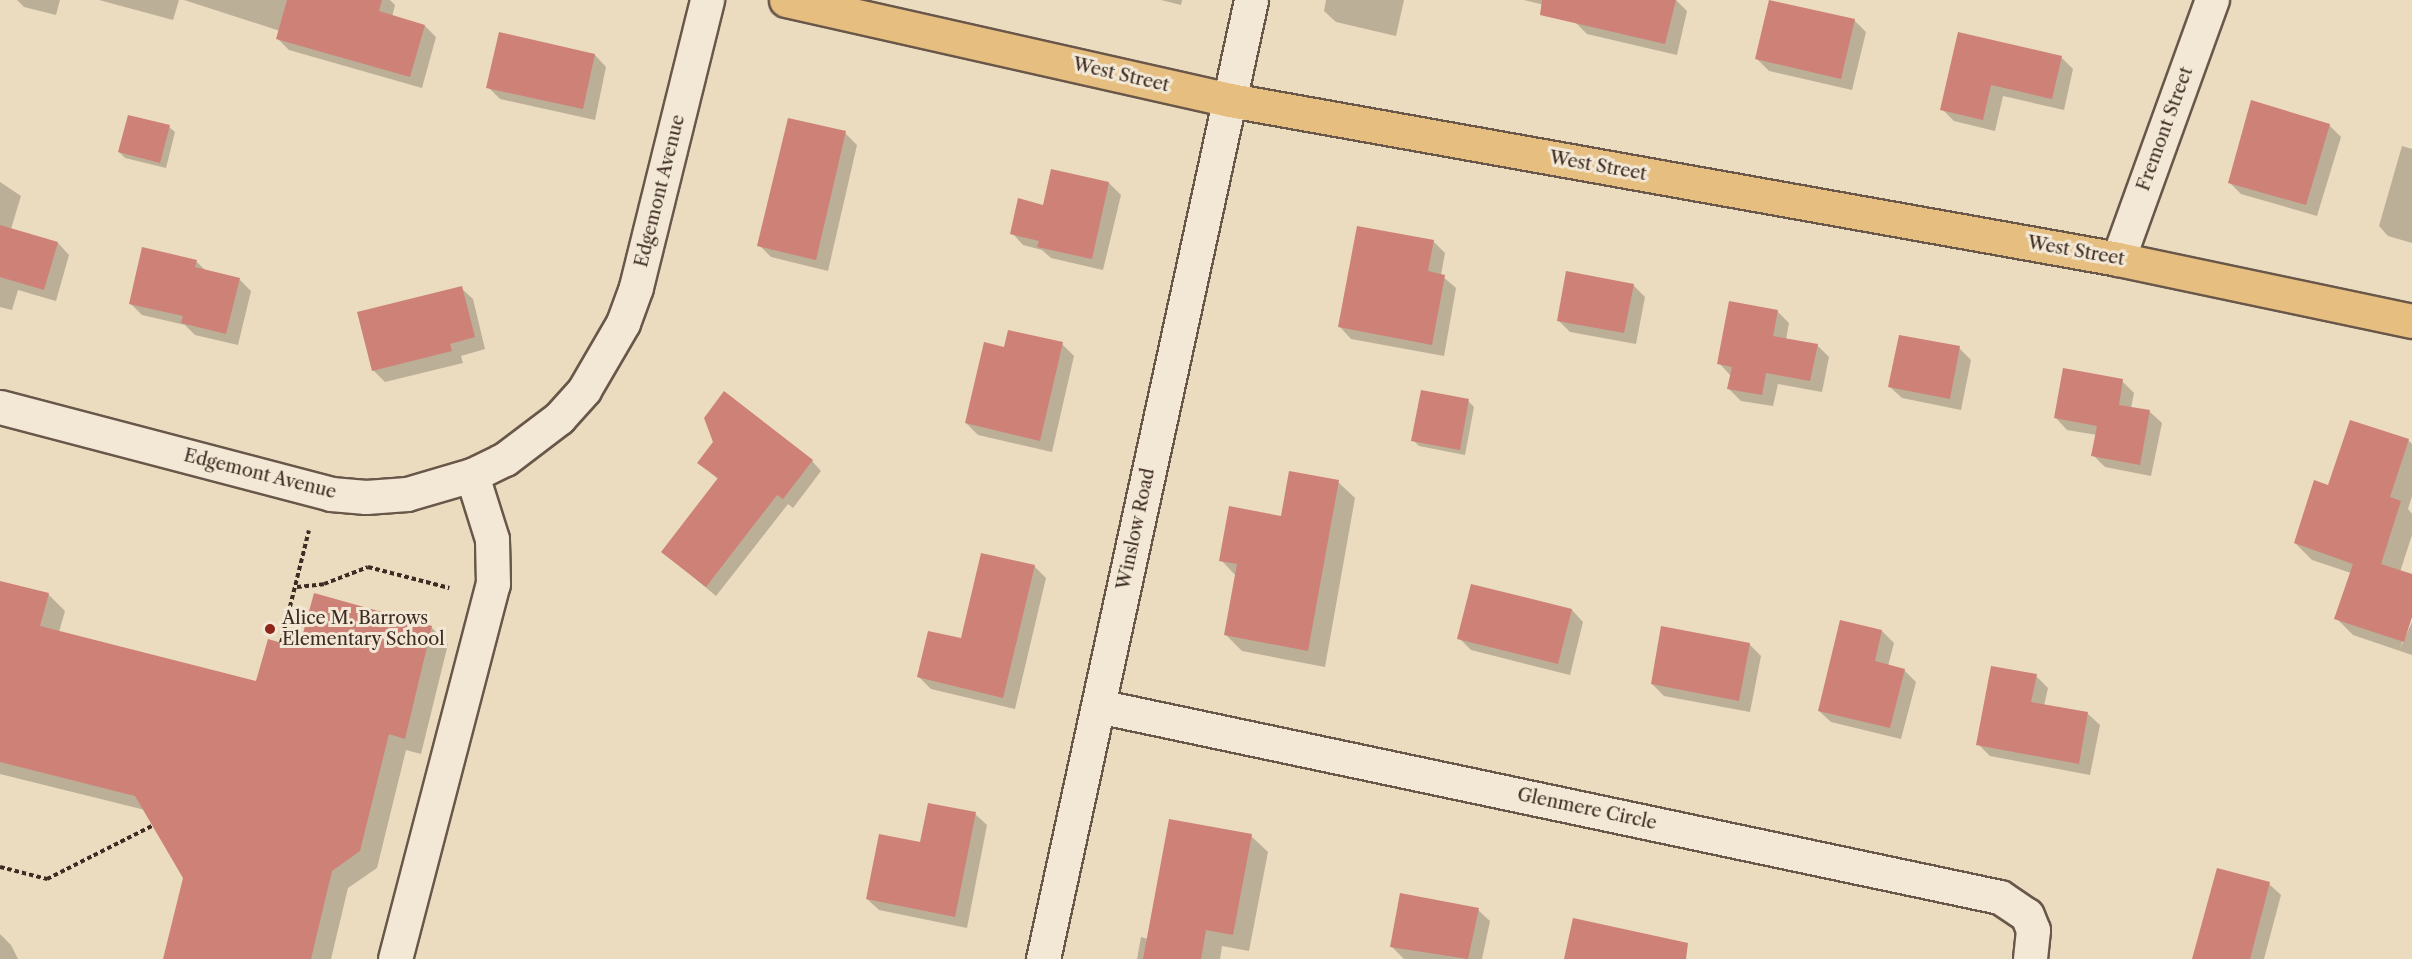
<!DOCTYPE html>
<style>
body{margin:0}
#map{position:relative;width:2412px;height:959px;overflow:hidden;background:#ebdbbf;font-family:"Libre Caslon Text",serif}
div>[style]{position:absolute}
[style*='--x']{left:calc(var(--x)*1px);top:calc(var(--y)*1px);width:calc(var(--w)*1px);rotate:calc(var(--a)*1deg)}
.shadow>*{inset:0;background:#0003}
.building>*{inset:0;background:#cd8177}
.path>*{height:4px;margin-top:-2px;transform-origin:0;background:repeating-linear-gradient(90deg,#3e2b23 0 4.5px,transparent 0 7.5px)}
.roads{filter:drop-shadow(2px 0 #69574a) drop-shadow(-2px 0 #69574a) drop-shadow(0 2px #69574a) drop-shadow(0 -2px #69574a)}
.minor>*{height:33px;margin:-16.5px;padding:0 16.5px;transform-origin:16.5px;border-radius:16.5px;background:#f2e8d5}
.major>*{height:33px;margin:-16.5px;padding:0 16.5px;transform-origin:16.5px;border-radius:16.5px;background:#e6be80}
.dots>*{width:16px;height:16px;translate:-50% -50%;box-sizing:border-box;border:3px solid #f2e8d5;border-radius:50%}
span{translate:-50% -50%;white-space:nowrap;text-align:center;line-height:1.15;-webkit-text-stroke:6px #f2e8d5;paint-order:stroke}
.street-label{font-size:18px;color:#3e2b23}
.poi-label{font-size:18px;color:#3e2b23}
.left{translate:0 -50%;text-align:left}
</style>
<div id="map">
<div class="shadow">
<i style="clip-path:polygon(17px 0,60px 0,56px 15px,24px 7px)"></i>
<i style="clip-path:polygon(99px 0,179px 0,173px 20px)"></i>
<i style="clip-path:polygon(184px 0,390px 0,395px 5px,392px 17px,425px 26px,436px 37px,422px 88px,289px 50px,278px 39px,280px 31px)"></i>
<i style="clip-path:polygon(1161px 0,1182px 0,1181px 5px)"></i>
<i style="clip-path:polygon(1326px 0,1404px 0,1396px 36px,1336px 22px,1324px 11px)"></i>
<i style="clip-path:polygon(1524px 0,1676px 0,1687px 11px,1677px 55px,1587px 34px,1575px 22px,1577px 13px)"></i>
<i style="clip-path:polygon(1854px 20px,1866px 32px,1852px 90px,1769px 71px,1757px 59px)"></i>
<i style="clip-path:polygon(1959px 34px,2061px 57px,2073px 69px,2064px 110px,2003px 96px,1995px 131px,1954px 121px,1942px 109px)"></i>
<i style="clip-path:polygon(595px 55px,606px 67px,595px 120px,500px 99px,488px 87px)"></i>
<i style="clip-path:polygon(2329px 125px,2341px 137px,2317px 216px,2241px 194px,2229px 182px)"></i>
<i style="clip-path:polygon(169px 127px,175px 132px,166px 168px,125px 158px,119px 152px)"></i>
<i style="clip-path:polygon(845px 133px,857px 145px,828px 271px,771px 257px,759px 245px)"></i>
<i style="clip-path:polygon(2402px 146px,2412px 149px,2412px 243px,2388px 236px,2379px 226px)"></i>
<i style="clip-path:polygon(1052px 171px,1109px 183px,1121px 195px,1103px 270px,1051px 258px,1042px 250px,1023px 245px,1012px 233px,1044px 206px)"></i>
<i style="clip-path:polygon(0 182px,21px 196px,11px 229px,58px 243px,69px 255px,56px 301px,18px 290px,12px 310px,0 307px)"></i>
<i style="clip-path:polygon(1433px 241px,1445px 253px,1441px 275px,1456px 288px,1444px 356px,1351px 339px,1340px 327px)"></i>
<i style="clip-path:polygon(143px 249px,197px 262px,206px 271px,239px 279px,251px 291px,238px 345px,195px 335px,185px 325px,142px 315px,130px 303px)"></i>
<i style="clip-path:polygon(1633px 285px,1645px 297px,1636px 344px,1570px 332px,1558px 320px)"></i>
<i style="clip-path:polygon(461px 288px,473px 299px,485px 349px,461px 356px,463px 363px,385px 382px,373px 370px)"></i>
<i style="clip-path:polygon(1777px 311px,1789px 323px,1786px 340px,1817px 345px,1829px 357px,1822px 392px,1778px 384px,1773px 406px,1741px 401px,1729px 389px,1731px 376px,1719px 363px)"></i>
<i style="clip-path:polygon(1062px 344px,1074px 356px,1052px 452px,978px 435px,966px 423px)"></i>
<i style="clip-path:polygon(1959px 348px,1971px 360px,1961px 410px,1902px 398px,1890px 387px)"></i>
<i style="clip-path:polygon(2122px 381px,2134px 393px,2131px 408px,2150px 412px,2162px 423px,2151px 476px,2105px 467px,2093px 455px,2097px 435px,2067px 430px,2056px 418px)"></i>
<i style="clip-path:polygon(1468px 401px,1474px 407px,1465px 455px,1419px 446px,1413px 440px)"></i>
<i style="clip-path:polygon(2408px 440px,2412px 444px,2412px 496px,2408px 509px,2412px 514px,2412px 535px,2400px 572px,2412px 576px,2412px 612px,2400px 649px,2412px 622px,2412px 655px,2353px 635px,2336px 618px,2351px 573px,2312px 560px,2295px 543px,2329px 487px)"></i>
<i style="clip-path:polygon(812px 461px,821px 471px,793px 508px,788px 504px,716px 596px,663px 552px,719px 480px,699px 463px)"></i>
<i style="clip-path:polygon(1338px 482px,1355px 498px,1325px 667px,1242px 651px,1225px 634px,1236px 576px,1221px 560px)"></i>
<i style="clip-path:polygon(1034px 566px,1046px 578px,1015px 709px,931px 689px,919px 677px,962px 640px)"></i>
<i style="clip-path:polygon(0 582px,48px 594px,65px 611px,59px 632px,257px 683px,300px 650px,431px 627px,448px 644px,421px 754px,406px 750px,377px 868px,348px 888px,331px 959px,164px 959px,185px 878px,145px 810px,0 774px)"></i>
<i style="clip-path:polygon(1472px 586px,1572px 610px,1583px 622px,1570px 675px,1471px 650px,1459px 638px)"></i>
<i style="clip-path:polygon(1882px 631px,1894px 643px,1888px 666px,1904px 670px,1916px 682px,1901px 739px,1831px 722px,1819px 711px)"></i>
<i style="clip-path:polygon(1749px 644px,1761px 656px,1750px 712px,1664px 696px,1652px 684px)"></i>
<i style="clip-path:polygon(2036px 676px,2048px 688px,2044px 706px,2088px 714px,2100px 725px,2090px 775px,1990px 756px,1978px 744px)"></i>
<i style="clip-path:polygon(975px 814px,987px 825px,967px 928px,879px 910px,867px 899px,922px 844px)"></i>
<i style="clip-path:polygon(1251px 836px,1268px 852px,1249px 951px,1222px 946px,1220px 959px,1137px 959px,1141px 937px,1148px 939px)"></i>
<i style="clip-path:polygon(2269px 884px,2281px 895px,2264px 959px,2198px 959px)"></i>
<i style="clip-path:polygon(1478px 910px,1490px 921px,1482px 959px,1404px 959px,1392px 947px)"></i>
<i style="clip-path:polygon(0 934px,11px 945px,18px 959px,0 959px)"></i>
</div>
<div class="building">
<i style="clip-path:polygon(287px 0,382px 0,379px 11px,425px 25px,410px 77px,276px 39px)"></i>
<i style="clip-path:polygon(1542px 0,1676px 0,1665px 44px,1540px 15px)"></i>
<i style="clip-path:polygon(1769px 0,1855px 19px,1841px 79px,1755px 59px)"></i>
<i style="clip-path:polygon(499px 32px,595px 54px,583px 109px,486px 88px)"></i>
<i style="clip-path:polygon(1958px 32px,2062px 56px,2052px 99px,1991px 85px,1983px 120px,1940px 110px)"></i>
<i style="clip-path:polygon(2251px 100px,2330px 124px,2306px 205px,2228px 183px)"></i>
<i style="clip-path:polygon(128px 115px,170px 125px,160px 163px,118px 152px)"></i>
<i style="clip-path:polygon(788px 118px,846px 131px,816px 260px,757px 246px)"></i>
<i style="clip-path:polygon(1051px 169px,1109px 182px,1092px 259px,1037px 247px,1039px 241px,1010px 234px,1018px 198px,1043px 205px)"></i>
<i style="clip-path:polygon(0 225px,58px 242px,44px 290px,0 277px)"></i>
<i style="clip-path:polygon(1357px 226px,1434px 240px,1428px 271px,1445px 275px,1432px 345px,1338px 327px)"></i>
<i style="clip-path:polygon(142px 247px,197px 260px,195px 267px,240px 278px,226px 334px,181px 323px,183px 316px,129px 304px)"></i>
<i style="clip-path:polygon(1566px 271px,1634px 284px,1624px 333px,1557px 321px)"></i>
<i style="clip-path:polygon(462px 286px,475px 337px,450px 344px,452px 351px,372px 371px,357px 312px)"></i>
<i style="clip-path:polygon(1729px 301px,1778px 310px,1773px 336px,1818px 344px,1810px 381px,1766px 373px,1762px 395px,1727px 389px,1732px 367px,1717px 364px)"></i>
<i style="clip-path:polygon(1008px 330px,1063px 342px,1040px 441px,965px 423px,984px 342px,1004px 347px)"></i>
<i style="clip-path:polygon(1899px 335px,1960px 346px,1950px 399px,1888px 387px)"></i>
<i style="clip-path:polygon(2063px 368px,2123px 379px,2119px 405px,2150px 410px,2140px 465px,2091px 456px,2097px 426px,2054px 418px)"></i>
<i style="clip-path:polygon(1421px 390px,1469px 399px,1460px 450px,1411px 441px)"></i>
<i style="clip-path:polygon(724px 391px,813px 460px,783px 499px,777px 495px,706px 587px,661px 552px,718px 478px,697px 463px,713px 442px,704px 418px)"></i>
<i style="clip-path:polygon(2350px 420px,2409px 439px,2390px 497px,2401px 501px,2381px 564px,2412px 574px,2412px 617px,2404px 642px,2334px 619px,2353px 564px,2294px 543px,2314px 480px,2328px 485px)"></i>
<i style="clip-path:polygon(1289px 471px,1339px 480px,1308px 651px,1224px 635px,1237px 564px,1219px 561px,1229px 506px,1281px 516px)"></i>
<i style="clip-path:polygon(981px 553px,1035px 565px,1003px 698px,917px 677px,928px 631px,961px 638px)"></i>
<i style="clip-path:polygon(0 581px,49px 593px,40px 626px,256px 681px,268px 639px,299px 648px,314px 593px,432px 626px,405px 739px,389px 734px,360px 851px,332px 871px,311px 959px,163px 959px,183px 878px,135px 796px,0 762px)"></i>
<i style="clip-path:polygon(1471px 584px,1572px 609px,1558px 664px,1457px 639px)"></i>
<i style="clip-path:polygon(1840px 620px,1882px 630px,1875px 661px,1905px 669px,1890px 728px,1818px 711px)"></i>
<i style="clip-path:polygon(1661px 626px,1750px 643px,1739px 701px,1651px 684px)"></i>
<i style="clip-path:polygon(1991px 666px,2037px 674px,2031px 702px,2088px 712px,2079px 764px,1976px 745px)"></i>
<i style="clip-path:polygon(928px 803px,976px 812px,955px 917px,866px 899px,879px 834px,920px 842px)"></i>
<i style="clip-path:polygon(1169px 819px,1252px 834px,1233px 935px,1206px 930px,1201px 959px,1143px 959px)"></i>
<i style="clip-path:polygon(2217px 868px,2270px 882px,2250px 959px,2192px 959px)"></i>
<i style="clip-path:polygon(1400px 893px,1479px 908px,1468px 959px,1390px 947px)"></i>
<i style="clip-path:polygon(1573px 918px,1688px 943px,1686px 959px,1564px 959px)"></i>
</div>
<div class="path">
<i style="--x:297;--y:587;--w:27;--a:-6"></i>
<i style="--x:324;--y:584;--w:47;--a:-21.1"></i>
<i style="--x:368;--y:567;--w:84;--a:14.5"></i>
<i style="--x:281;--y:643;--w:116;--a:-76.1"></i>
<i style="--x:0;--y:867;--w:49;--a:14.3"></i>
<i style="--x:47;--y:879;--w:118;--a:-26.8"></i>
</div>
<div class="roads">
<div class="minor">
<i style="--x:2118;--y:259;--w:276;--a:-70.1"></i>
<i style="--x:0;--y:407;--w:342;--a:14.7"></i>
<i style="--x:331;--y:494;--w:35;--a:5"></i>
<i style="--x:366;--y:497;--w:41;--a:-4.2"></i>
<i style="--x:407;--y:494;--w:68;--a:-16.3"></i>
<i style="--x:472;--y:475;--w:37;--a:-26"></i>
<i style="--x:505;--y:459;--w:68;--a:-37.2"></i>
<i style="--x:559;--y:418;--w:38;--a:-48"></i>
<i style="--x:584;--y:390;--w:78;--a:-59.8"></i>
<i style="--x:623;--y:323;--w:38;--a:-70"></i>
<i style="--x:636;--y:287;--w:296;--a:-76.1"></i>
<i style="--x:1098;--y:706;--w:922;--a:11.96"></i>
<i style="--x:2000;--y:897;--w:32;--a:34"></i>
<i style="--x:2027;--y:915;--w:16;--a:68"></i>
<i style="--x:2033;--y:930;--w:29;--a:96"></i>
<i style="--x:395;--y:959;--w:388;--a:-75.4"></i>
<i style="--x:493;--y:584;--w:45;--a:-91.3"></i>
<i style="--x:492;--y:539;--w:67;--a:-107.4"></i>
<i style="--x:1043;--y:959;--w:981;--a:-77.76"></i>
</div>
<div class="major">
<i style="--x:786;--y:0;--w:455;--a:12.7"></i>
<i style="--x:1230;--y:100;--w:902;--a:10.15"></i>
<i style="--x:2118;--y:259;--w:300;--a:11.9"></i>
</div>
</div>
<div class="dots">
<i style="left:270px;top:629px;background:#8f2418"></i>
</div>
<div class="street-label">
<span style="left:1121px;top:75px;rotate:13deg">West Street</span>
<span style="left:2165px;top:129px;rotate:-70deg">Fremont Street</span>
<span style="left:1598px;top:166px;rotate:10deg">West Street</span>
<span style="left:660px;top:191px;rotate:-76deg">Edgemont Avenue</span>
<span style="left:2076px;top:251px;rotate:10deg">West Street</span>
<span style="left:260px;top:474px;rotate:14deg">Edgemont Avenue</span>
<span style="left:1136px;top:529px;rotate:-78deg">Winslow Road</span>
<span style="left:1587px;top:809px;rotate:12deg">Glenmere Circle</span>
</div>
<div class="poi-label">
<span class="left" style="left:282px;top:629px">Alice M. Barrows<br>Elementary School</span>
</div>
</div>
